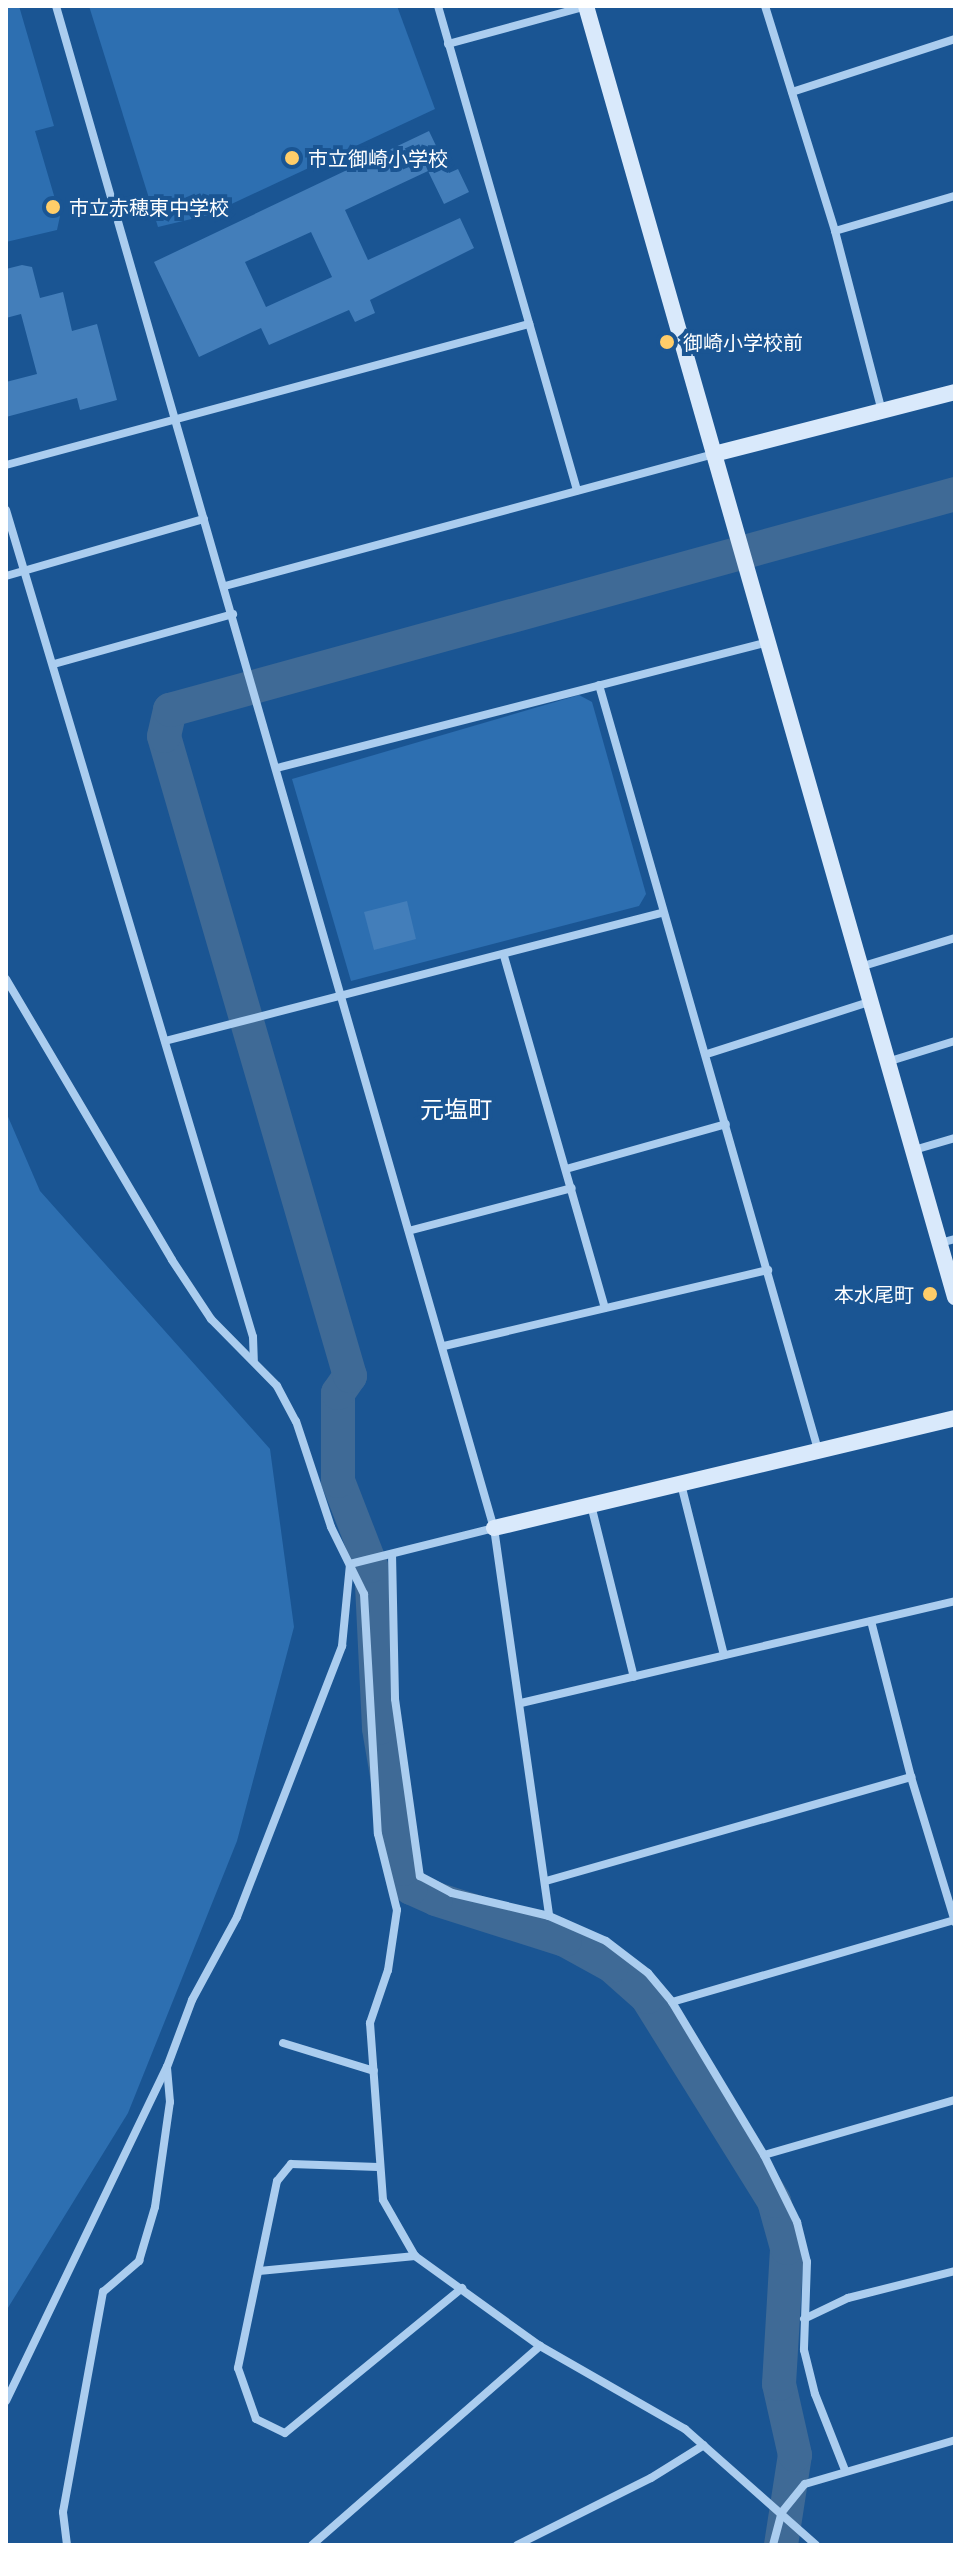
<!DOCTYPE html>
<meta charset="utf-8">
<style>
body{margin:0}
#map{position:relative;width:961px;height:2551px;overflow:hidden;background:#1a5593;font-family:"Open Sans","Noto Sans JP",sans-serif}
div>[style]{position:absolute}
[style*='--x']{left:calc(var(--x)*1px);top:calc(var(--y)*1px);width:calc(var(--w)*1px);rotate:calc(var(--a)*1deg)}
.green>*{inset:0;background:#2d6fb1}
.river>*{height:34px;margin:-17px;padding:0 17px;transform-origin:17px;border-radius:17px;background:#3f6a96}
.building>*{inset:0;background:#437eba}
.street>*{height:8px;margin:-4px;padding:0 4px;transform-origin:4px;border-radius:4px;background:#abcdef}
.secondary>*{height:16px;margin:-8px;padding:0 8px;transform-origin:8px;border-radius:8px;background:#d9e9fb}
.dots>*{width:22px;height:22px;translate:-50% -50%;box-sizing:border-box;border:4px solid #1a5593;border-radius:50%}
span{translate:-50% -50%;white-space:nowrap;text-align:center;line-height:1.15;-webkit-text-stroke:8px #1a5593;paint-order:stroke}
.poi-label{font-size:20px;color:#fff}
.left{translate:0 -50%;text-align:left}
.right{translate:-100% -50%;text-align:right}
.quarter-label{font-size:24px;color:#fff}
.frame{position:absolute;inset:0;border:8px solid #fff;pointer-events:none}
</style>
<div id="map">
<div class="green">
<i style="clip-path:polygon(6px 6px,19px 6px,54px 126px,35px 131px,60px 216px,57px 230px,6px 242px)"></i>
<i style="clip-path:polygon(89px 6px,397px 6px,435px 109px,208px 215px,158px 227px)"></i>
<i style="clip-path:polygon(579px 695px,592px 702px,646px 894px,639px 906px,351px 981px,292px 779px)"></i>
<i style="clip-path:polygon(6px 1112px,40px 1191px,270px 1449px,294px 1627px,237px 1841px,128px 2113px,6px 2311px)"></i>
</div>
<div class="river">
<i style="--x:781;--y:2545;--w:91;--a:-81.2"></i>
<i style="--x:795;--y:2455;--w:73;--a:-102.7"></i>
<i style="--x:779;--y:2384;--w:136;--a:-86.6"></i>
<i style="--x:787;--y:2248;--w:49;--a:-105.5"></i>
<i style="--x:774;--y:2201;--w:240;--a:-121.9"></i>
<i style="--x:647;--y:1997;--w:47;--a:-138.5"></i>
<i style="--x:612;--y:1966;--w:54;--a:-151"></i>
<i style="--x:565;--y:1940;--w:135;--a:-162.4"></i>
<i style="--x:436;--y:1899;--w:27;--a:-156"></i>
<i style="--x:411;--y:1888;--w:21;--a:-113"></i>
<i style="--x:403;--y:1869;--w:143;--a:-99.7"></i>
<i style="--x:379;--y:1728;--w:162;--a:-92.8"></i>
<i style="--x:371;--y:1566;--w:91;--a:-111.2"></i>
<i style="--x:338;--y:1481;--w:88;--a:-90"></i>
<i style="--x:338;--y:1393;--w:21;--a:-55"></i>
<i style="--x:350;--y:1376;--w:666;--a:-106.21"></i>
<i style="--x:164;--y:736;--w:27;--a:-77"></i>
<i style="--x:170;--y:710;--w:814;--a:-15.38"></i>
</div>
<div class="building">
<i style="clip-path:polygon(evenodd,429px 131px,449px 173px,458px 169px,469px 192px,444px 204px,428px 171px,345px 210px,368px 260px,460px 218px,474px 248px,370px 300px,375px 313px,355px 322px,349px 310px,269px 345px,261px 328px,199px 357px,154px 262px,429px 131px,311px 232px,332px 277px,266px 307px,245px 262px,311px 232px)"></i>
<i style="clip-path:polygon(22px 265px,32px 267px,40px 298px,63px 292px,72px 331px,97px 324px,117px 400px,80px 410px,77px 398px,6px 417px,6px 382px,37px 374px,21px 314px,6px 318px,6px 269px)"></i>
<i style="clip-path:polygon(407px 901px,416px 939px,374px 950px,364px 912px)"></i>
</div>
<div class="street">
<i style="--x:56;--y:6;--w:1584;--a:73.95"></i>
<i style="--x:494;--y:1528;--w:392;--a:81.9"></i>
<i style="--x:438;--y:6;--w:504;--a:73.98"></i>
<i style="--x:765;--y:6;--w:236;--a:72.7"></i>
<i style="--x:835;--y:231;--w:186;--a:75.4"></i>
<i style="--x:448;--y:44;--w:144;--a:-15.3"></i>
<i style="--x:792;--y:92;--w:171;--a:-18"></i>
<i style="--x:835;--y:231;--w:125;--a:-16.3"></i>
<i style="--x:6;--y:465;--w:542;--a:-15.09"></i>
<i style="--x:6;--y:510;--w:863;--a:73.37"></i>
<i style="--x:253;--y:1337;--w:23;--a:88"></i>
<i style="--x:6;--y:576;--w:206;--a:-16.1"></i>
<i style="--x:225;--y:586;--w:507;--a:-15.11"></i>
<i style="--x:54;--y:664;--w:186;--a:-15.6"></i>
<i style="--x:599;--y:685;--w:796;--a:74.02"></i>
<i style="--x:277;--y:768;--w:504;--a:-14.37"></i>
<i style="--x:504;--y:956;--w:366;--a:74"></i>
<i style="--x:860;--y:967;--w:99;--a:-17"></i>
<i style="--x:6;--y:979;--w:326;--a:59.4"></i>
<i style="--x:172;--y:1260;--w:71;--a:56.5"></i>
<i style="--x:211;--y:1319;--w:94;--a:45.4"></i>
<i style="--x:277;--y:1386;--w:40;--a:62"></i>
<i style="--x:296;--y:1421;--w:112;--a:71.7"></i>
<i style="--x:331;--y:1527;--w:75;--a:63.8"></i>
<i style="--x:364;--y:1594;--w:240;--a:86.7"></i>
<i style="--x:378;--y:1834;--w:78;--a:76"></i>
<i style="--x:397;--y:1910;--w:61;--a:98.5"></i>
<i style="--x:388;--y:1970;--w:56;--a:108.8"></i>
<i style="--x:370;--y:2023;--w:177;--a:85.8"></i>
<i style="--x:383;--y:2200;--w:64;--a:60.3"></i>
<i style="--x:415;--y:2256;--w:154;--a:35.8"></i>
<i style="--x:540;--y:2346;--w:167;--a:29.8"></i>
<i style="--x:685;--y:2429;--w:175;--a:41.5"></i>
<i style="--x:165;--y:1041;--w:512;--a:-14.47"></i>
<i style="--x:707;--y:1054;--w:170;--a:-17.8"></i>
<i style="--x:887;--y:1062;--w:71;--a:-17.2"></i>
<i style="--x:914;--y:1150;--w:43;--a:-16.3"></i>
<i style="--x:566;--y:1169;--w:166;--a:-15.7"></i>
<i style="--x:412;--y:1230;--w:165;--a:-14.7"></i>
<i style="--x:940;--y:1243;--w:16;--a:-15"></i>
<i style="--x:444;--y:1346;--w:333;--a:-13.2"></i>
<i style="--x:681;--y:1484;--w:176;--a:75.9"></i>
<i style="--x:591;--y:1505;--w:177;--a:76"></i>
<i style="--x:392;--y:1554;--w:145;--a:88.8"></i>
<i style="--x:395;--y:1699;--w:179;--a:82"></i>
<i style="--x:420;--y:1876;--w:36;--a:28"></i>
<i style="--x:452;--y:1893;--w:100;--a:13.3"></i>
<i style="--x:549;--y:1916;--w:62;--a:23.7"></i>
<i style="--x:606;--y:1941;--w:53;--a:37.3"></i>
<i style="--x:648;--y:1973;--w:38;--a:50"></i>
<i style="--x:672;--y:2002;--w:179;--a:59"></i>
<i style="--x:764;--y:2155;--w:75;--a:63.8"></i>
<i style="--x:797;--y:2222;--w:41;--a:76"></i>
<i style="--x:807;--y:2262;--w:88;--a:92"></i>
<i style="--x:804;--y:2350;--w:45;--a:76"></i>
<i style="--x:815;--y:2394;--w:82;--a:68.5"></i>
<i style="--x:350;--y:1564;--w:148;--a:-14"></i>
<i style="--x:871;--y:1621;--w:161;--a:75.6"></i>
<i style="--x:911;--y:1777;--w:152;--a:73.1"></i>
<i style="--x:521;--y:1703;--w:446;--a:-13.2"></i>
<i style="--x:546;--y:1881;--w:380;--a:-15.9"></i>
<i style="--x:672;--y:2002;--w:294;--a:-16.2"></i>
<i style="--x:283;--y:2043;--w:95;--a:17.1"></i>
<i style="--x:764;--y:2155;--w:199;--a:-16.1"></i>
<i style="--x:378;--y:2167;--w:87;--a:-178"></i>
<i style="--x:291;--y:2164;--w:22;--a:129"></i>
<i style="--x:277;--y:2181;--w:191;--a:101.8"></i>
<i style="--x:238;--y:2368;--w:54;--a:70.6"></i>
<i style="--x:256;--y:2419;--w:32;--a:26"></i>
<i style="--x:285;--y:2433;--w:229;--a:-39.3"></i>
<i style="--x:259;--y:2271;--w:157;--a:-5.5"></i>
<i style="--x:804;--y:2319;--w:49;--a:-25.5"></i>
<i style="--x:848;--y:2298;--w:110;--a:-14.2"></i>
<i style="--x:6;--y:2401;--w:371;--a:-64.3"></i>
<i style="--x:167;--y:2067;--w:72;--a:-69.5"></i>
<i style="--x:192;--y:2000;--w:94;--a:-61.5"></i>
<i style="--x:237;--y:1917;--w:291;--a:-68.8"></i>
<i style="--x:342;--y:1646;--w:81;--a:-84.4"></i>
<i style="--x:67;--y:2545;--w:33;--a:-97"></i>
<i style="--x:63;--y:2512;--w:224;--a:-79.7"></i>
<i style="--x:103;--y:2292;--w:48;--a:-40.7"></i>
<i style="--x:139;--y:2261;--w:56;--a:-73.5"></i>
<i style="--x:155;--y:2207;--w:106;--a:-81.9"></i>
<i style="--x:170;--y:2102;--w:35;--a:-95"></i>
<i style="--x:312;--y:2545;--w:303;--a:-41.1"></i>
<i style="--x:517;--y:2545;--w:150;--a:-26.6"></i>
<i style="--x:651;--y:2478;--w:62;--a:-31.9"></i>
<i style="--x:773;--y:2545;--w:34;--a:-75"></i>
<i style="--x:782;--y:2512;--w:36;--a:-51"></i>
<i style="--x:805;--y:2484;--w:156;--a:-16.3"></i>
</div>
<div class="secondary">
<i style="--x:586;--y:6;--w:1343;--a:74.05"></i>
<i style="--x:714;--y:454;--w:249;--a:-14.4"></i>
<i style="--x:494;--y:1528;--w:474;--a:-13.4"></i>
</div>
<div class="dots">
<i style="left:292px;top:158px;background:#ffcd69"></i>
<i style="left:53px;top:207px;background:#ffcd69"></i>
<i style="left:667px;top:342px;background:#ffcd69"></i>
<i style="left:930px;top:1294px;background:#ffcd69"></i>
</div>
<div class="poi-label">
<span class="left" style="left:308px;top:158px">市立御崎小学校</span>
<span class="left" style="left:69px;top:207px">市立赤穂東中学校</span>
<span class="left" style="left:683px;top:342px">御崎小学校前</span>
<span class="right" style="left:914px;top:1294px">本水尾町</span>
</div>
<div class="quarter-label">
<span style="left:456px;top:1109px">元塩町</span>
</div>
<div class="frame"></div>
</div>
